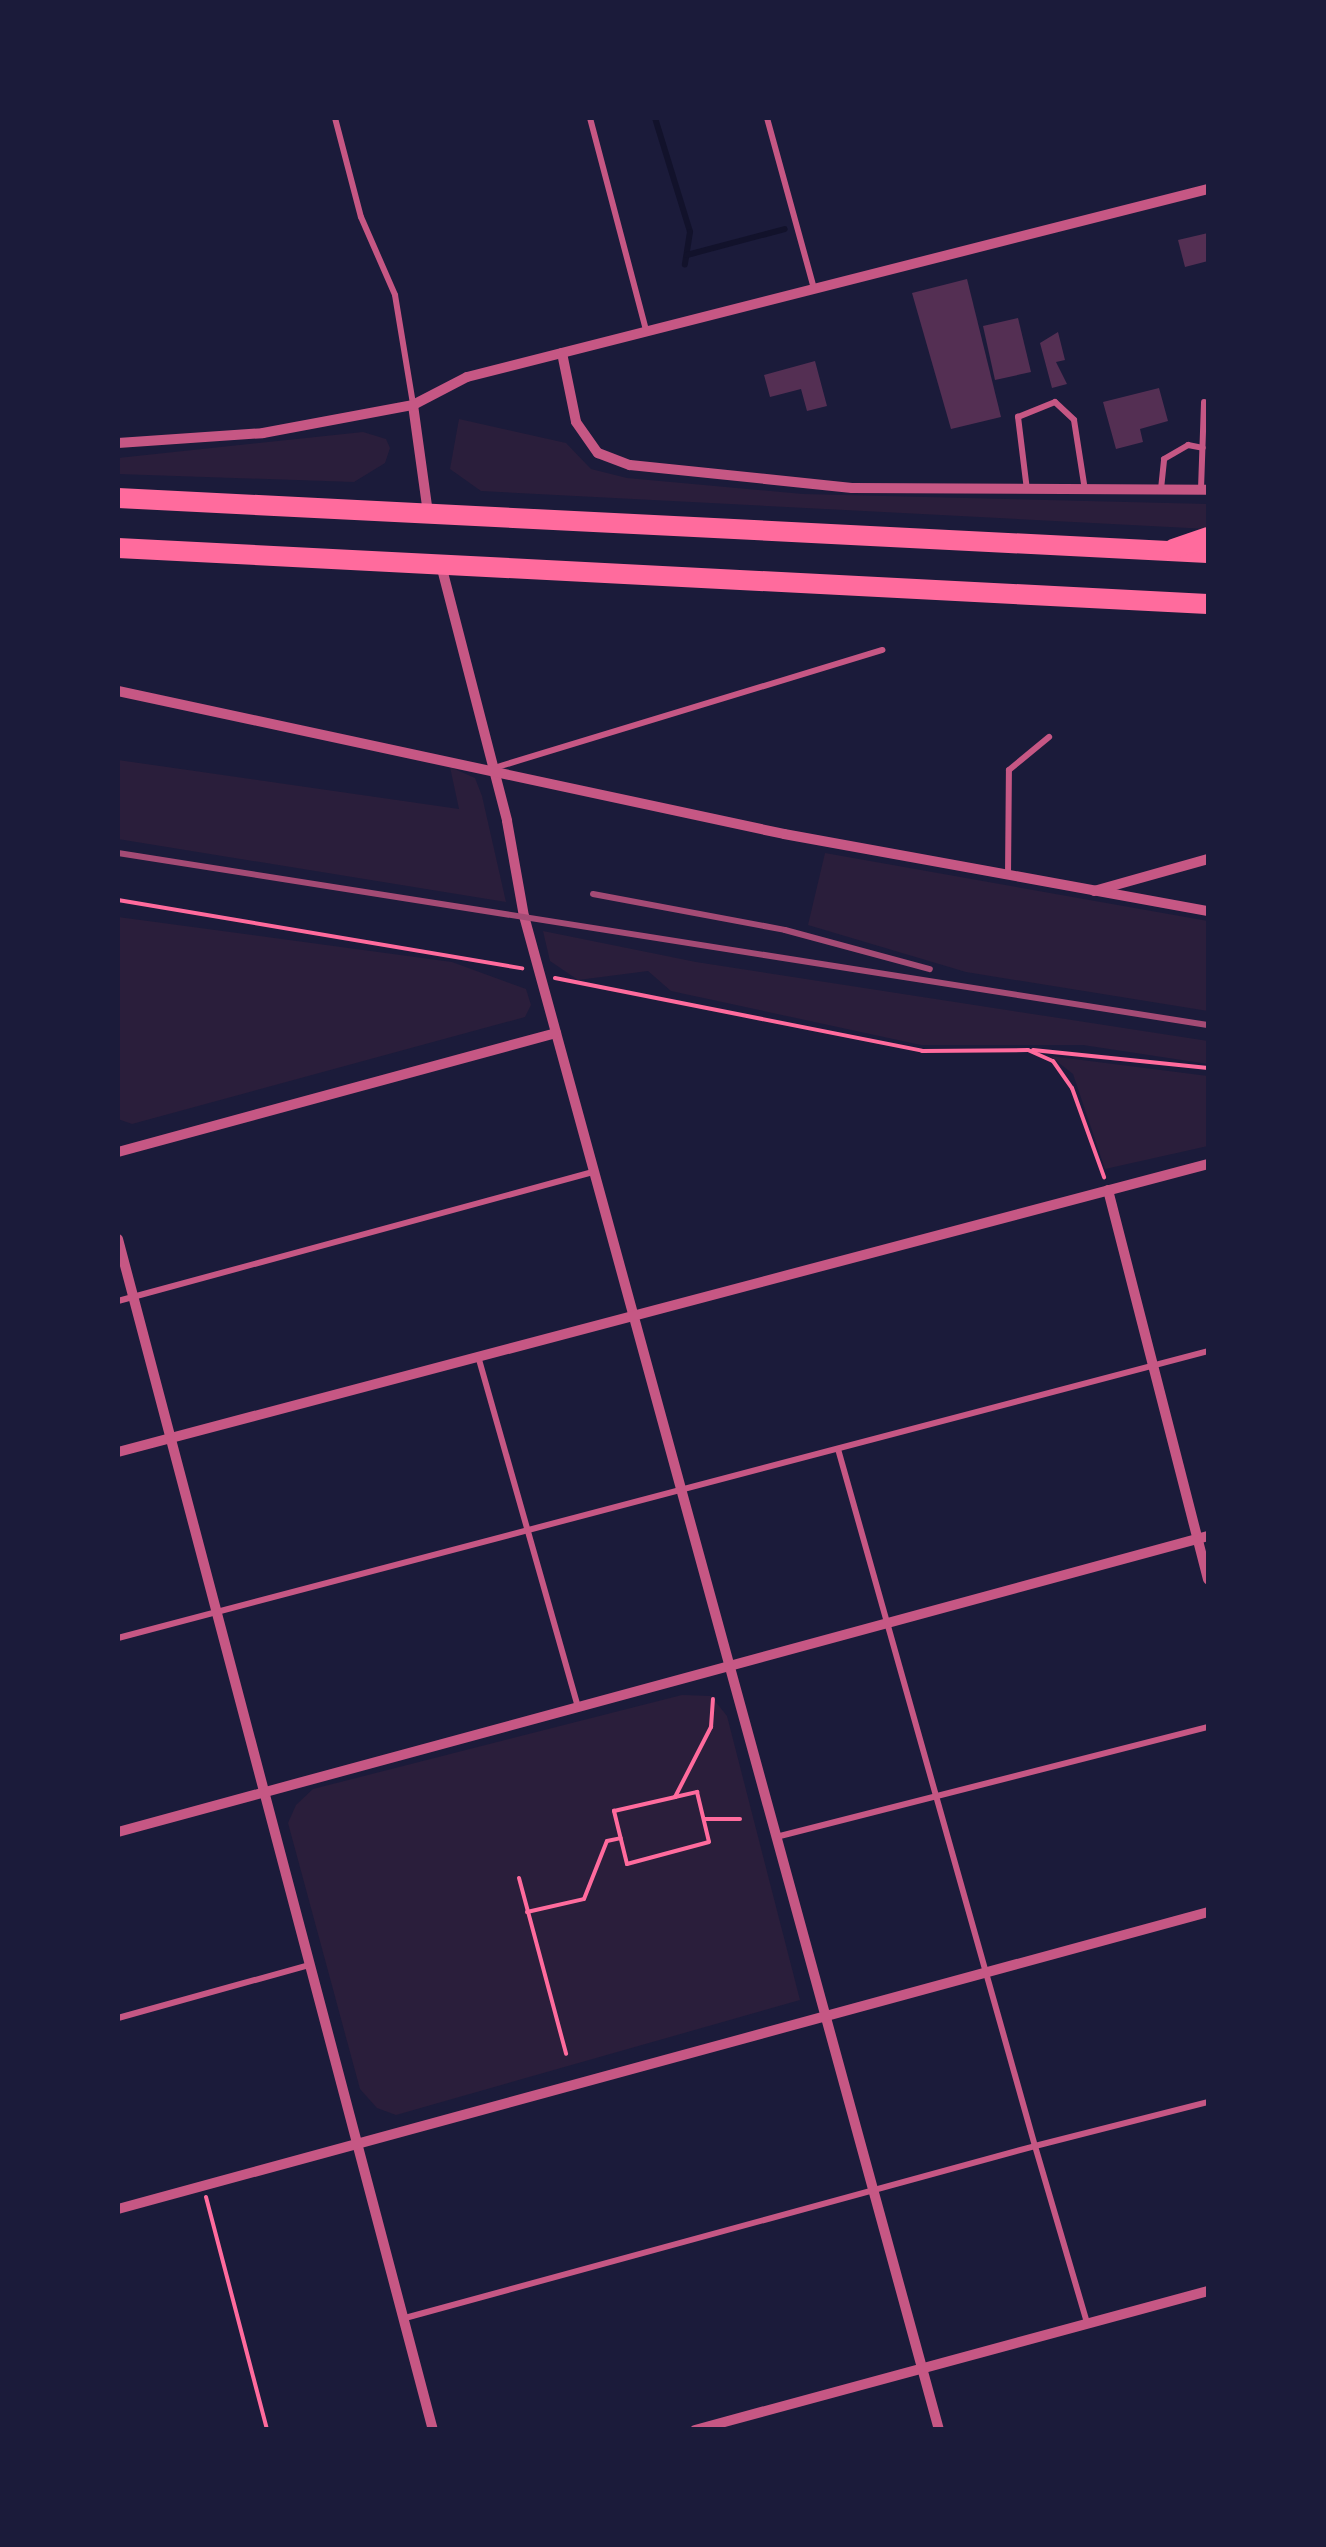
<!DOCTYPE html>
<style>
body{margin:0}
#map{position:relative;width:1326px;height:2547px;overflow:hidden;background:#1b1b3a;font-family:"Public Sans",sans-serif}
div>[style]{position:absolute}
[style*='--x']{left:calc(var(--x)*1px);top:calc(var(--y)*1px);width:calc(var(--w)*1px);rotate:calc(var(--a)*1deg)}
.green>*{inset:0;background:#2a1e3b}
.stream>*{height:6px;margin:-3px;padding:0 3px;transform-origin:3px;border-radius:3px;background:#12122b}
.building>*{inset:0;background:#542f53}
.path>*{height:4px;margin:-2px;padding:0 2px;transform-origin:2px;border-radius:2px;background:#ff6b9d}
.service>*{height:6px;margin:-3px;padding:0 3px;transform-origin:3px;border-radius:3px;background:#c65784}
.minor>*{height:10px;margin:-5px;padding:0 5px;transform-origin:5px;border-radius:5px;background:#c65784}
.trunk>*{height:20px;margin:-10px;padding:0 10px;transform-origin:10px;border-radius:10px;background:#ff6b9d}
.rail>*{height:6px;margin:-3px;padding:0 3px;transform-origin:3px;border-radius:3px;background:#a44b75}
span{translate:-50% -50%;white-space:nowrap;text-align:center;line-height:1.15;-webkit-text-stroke:8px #1b1b3a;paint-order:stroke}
.frame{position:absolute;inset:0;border:120px solid #1b1b3a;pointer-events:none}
</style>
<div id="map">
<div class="green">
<i style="clip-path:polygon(459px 419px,566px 443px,591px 469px,627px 478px,803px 494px,1208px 504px,1208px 529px,481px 491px,450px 469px)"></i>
<i style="clip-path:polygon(363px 432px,386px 439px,390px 448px,385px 463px,354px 482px,118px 474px,118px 458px)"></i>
<i style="clip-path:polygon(118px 760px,459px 809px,450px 767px,475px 778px,482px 796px,506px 902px,118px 839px)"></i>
<i style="clip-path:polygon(825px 853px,1208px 921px,1208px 1011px,966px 972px,808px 925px)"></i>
<i style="clip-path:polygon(118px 917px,452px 962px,526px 989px,531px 1005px,525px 1017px,132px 1124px,118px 1119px)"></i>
<i style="clip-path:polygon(543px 931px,696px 962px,1208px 1041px,1208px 1064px,1083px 1045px,921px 1045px,671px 991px,648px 971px,578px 980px,550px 961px)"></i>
<i style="clip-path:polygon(1050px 1056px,1208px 1076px,1208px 1146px,1105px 1169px,1073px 1074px)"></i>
<i style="clip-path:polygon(682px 1695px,711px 1696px,727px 1716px,800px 2000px,396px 2115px,377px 2108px,360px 2089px,288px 1823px,296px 1805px,313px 1789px)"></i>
</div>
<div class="stream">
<i style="--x:655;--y:118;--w:119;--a:72.9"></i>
<i style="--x:690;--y:232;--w:33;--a:99"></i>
<i style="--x:687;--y:255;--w:101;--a:-14.9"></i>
</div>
<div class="building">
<i style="clip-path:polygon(1208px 233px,1208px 261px,1185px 267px,1178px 240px)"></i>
<i style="clip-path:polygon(967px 279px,1001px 417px,951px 429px,912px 293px)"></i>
<i style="clip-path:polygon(1018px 318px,1031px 372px,995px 380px,983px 326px)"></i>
<i style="clip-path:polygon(1058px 332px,1065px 360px,1056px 362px,1067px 384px,1052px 388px,1040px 343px)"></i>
<i style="clip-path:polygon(815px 361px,827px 406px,807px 411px,801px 389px,770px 397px,764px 375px)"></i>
<i style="clip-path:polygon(1159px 388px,1168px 421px,1140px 429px,1143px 442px,1116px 449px,1103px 402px)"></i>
</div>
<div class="path">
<i style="--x:118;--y:900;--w:410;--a:9.6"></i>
<i style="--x:555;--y:978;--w:374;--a:11.2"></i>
<i style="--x:922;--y:1051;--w:106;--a:-0.5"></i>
<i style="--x:1028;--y:1050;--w:27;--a:24"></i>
<i style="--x:1053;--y:1061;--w:33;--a:55"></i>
<i style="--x:1072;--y:1088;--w:95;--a:70.2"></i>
<i style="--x:1033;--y:1050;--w:176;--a:5.9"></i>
<i style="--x:675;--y:1797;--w:23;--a:-13"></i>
<i style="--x:697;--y:1792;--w:51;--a:76.5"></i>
<i style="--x:709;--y:1842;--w:85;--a:165"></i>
<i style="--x:627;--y:1864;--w:55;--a:-103.8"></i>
<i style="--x:614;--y:1811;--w:63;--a:-12.9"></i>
<i style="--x:675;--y:1797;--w:79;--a:-62.8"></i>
<i style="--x:711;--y:1727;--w:28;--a:-86"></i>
<i style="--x:704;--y:1819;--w:36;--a:0"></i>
<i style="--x:519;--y:1878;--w:182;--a:75"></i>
<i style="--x:527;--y:1912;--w:58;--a:-12.8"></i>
<i style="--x:584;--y:1899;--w:62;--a:-68.4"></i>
<i style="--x:607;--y:1841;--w:14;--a:-12"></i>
<i style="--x:206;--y:2197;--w:241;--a:75.3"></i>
</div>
<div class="service">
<i style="--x:335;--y:118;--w:102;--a:75.3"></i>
<i style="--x:361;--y:217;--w:85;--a:66.4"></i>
<i style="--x:395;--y:295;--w:110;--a:80.6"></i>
<i style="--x:590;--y:118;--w:219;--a:75.2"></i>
<i style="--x:767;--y:118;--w:177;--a:74.6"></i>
<i style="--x:1161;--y:489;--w:30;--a:-84"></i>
<i style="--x:1164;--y:459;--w:28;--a:-30"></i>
<i style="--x:1188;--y:445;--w:15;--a:11"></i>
<i style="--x:1201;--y:489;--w:87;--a:-88"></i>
<i style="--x:1027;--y:490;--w:74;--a:-97"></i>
<i style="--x:1018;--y:417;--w:40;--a:-22"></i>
<i style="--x:1055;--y:402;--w:26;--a:43"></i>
<i style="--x:1074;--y:420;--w:71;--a:81.1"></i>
<i style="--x:494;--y:768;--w:406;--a:-16.9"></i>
<i style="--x:1008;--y:876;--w:106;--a:-89.5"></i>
<i style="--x:1009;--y:770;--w:52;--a:-39.5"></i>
<i style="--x:118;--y:1301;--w:493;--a:-15.2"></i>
<i style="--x:478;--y:1356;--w:364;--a:74.1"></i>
<i style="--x:838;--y:1449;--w:724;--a:74.22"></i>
<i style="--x:1035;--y:2146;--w:179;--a:-14.3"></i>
<i style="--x:118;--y:1638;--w:1127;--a:-14.75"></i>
<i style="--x:776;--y:1837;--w:446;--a:-14.3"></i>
<i style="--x:118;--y:2018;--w:198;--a:-15.5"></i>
<i style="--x:405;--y:2318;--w:653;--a:-15.27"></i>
<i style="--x:1035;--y:2146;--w:184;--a:73.6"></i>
</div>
<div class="minor">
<i style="--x:562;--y:353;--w:70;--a:78.5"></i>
<i style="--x:576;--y:422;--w:38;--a:55"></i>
<i style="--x:598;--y:453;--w:34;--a:21"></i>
<i style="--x:630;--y:465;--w:223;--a:5.9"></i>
<i style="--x:852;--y:488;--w:356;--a:0.3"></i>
<i style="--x:413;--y:405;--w:109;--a:82.1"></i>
<i style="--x:118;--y:443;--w:145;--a:-3.9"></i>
<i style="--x:263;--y:433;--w:153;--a:-10.6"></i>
<i style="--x:413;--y:405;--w:61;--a:-27.4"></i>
<i style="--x:467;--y:377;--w:764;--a:-14.24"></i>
<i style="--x:441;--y:565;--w:264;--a:75.5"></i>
<i style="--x:507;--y:821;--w:97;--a:79.9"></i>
<i style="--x:524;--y:916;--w:1570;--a:74.67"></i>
<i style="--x:118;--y:691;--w:681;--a:12.12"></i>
<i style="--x:784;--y:834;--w:431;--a:10.3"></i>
<i style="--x:1094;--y:891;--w:118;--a:-15.7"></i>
<i style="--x:118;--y:1152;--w:454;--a:-15.2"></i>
<i style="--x:1108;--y:1190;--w:402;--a:75.6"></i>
<i style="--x:118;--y:1239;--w:1232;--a:75.19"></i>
<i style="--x:118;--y:1452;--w:1127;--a:-14.8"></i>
<i style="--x:118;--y:1832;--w:1129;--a:-15.19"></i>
<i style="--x:118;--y:2209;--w:1130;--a:-15.24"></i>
<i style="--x:695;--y:2430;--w:531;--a:-15.16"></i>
</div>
<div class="trunk">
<i style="--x:118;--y:498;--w:1091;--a:2.89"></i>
<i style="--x:118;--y:548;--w:1091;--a:2.94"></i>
<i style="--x:1173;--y:549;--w:37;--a:-19"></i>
</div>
<div class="rail">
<i style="--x:118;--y:853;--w:1103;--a:8.97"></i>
<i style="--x:593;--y:894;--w:195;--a:10.6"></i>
<i style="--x:785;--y:930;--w:150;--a:15.1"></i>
</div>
<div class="frame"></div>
</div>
